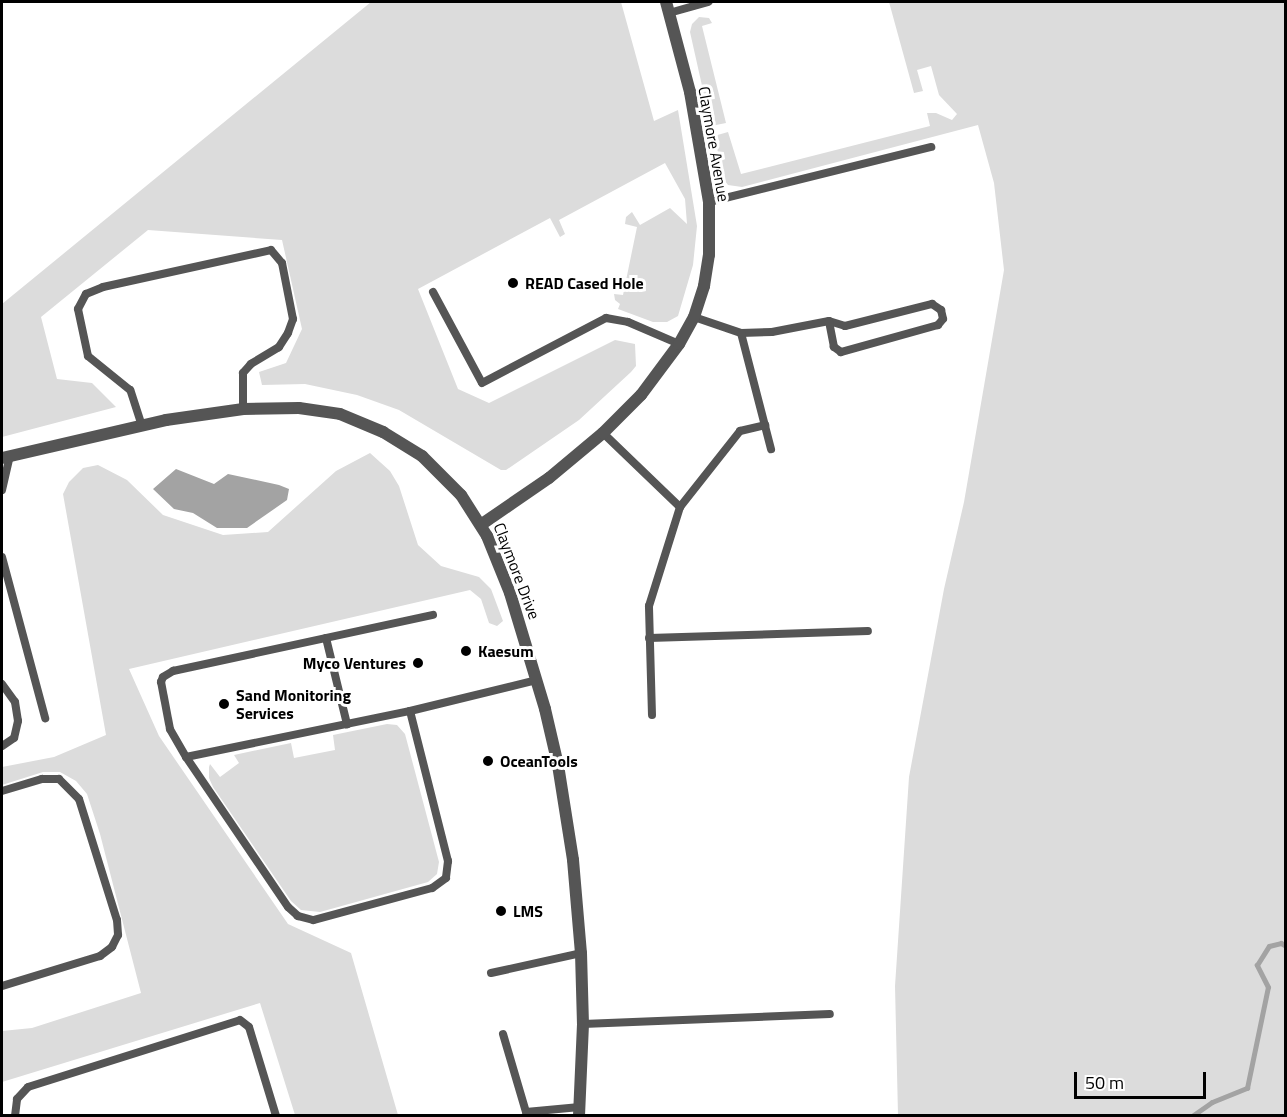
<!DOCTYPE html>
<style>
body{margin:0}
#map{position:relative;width:1287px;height:1117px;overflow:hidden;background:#fff;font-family:"Titillium Web",sans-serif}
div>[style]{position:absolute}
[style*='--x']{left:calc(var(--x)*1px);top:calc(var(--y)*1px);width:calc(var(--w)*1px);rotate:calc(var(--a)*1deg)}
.green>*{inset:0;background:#dcdcdc}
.water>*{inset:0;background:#a3a3a3}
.stream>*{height:5px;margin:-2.5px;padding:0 2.5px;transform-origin:2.5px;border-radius:2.5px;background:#a3a3a3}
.service>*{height:8px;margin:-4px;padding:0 4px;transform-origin:4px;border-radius:4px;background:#555}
.minor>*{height:12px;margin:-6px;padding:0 6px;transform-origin:6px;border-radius:6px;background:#555}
.dots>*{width:16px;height:16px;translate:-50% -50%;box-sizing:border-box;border:3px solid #fff;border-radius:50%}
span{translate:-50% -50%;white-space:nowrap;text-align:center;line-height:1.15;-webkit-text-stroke:6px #fff;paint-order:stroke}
.street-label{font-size:16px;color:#000}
.poi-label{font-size:16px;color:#000;font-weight:700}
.left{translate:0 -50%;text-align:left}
.right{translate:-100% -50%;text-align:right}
.frame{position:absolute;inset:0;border:3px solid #000;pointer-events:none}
.scale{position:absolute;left:1074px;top:1072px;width:132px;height:27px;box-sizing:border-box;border:3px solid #000;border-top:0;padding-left:8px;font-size:18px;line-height:21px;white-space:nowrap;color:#000;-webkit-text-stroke:4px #fff;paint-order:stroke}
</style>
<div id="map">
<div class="green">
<i style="clip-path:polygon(371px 2px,621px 2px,654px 121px,678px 110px,697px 226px,693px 265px,678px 316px,667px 322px,653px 322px,618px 309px,620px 304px,615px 300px,614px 294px,623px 295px,637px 227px,625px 224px,626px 217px,632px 212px,640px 225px,670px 208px,687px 224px,685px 199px,665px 163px,559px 220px,565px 234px,560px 237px,550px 218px,418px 289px,458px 389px,489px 403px,615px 340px,635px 344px,636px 366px,631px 372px,579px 420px,506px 470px,501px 470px,399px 410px,357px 395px,305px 384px,262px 385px,259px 372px,286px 363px,302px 329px,282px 240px,148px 230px,41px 317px,57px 379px,92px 383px,116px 407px,2px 437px,2px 304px)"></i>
<i style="clip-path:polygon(889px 2px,1285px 2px,1285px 1115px,898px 1115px,895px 986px,909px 777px,944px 589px,964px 502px,1004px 270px,994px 183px,978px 125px,742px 187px,728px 185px,725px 181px,714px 136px,728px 132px,741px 174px,930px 126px,927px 113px,936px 113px,952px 120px,957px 114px,939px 95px,931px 66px,917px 70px,923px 91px,914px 93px)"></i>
<i style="clip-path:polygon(699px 17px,709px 18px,712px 23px,702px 26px,726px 123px,711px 126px,690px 32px,692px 24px)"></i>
<i style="clip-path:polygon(370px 453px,390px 471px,399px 486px,418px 545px,441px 566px,479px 577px,491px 589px,503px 621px,497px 626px,489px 623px,481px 599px,470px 590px,129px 669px,159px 736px,288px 924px,351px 953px,398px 1115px,295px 1115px,260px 1003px,2px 1082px,2px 1031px,32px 1028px,141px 993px,100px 834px,87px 794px,76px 781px,60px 772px,43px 772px,2px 785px,2px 767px,54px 757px,106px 735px,63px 494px,69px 482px,83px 468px,98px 465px,127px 480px,163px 515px,223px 535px,268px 532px,336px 471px)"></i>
<i style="clip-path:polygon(387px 724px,397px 725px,405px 734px,439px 862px,437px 874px,428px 882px,320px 912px,301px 910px,291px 901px,213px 787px,209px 778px,209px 767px,210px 764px,220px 777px,239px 763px,234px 755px,291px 743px,294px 758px,335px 750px,333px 735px)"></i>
</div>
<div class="water">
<i style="clip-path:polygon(176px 469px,214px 484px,228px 474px,279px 485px,289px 489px,287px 500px,247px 528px,217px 528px,193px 513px,174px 509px,153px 489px)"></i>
</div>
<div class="stream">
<i style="--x:1192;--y:1116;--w:24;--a:-35"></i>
<i style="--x:1212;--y:1102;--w:38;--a:-22"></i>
<i style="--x:1247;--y:1088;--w:103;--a:-78.3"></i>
<i style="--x:1268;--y:987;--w:25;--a:-117"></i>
<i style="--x:1257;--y:965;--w:22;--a:-58"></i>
<i style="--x:1269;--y:946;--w:12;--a:-14"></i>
<i style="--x:1281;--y:943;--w:6;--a:31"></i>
</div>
<div class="service">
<i style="--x:669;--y:13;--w:41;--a:-15.8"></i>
<i style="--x:709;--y:202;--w:229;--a:-13.9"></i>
<i style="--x:433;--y:292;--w:103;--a:61.7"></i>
<i style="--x:482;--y:383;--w:140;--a:-27.7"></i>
<i style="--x:606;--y:318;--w:22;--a:10"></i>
<i style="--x:628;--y:322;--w:56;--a:23.3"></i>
<i style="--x:694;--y:317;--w:50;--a:18.8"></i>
<i style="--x:741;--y:333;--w:31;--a:-2"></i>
<i style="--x:772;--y:332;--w:58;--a:-10.9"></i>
<i style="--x:829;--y:321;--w:17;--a:17"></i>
<i style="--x:845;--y:326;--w:90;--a:-14.2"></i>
<i style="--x:932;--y:304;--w:11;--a:34"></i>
<i style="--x:941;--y:310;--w:9;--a:77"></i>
<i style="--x:943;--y:319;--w:8;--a:130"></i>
<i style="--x:938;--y:325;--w:101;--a:164.4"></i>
<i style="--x:841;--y:352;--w:9;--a:-144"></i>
<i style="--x:834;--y:347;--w:26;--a:-101"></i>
<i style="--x:741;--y:333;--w:120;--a:75.5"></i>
<i style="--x:142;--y:426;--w:38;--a:-108"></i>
<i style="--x:130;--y:390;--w:54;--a:-141"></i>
<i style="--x:88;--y:356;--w:48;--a:-102"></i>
<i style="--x:78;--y:309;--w:17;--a:-62"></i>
<i style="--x:86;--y:294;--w:18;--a:-22"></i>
<i style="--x:103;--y:287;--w:172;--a:-12.4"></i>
<i style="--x:271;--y:250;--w:17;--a:50"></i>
<i style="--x:282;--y:263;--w:57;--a:78.9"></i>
<i style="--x:293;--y:319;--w:15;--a:110"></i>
<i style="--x:288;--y:333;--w:17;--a:123"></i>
<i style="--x:279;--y:347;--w:33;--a:149"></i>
<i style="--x:251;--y:364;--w:12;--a:132"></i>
<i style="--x:243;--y:373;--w:36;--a:90"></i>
<i style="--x:603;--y:433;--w:107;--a:43.9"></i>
<i style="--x:2;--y:490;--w:35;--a:-77"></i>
<i style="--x:2;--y:557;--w:167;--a:75"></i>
<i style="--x:326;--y:638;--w:89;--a:76.3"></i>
<i style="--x:649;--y:638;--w:219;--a:-1.8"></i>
<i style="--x:2;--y:684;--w:22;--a:54"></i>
<i style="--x:15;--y:702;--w:19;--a:81"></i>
<i style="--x:18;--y:721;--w:17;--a:103"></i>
<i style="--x:14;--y:738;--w:14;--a:146"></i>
<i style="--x:410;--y:711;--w:155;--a:75.8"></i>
<i style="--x:448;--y:861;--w:17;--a:97"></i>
<i style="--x:446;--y:878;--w:17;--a:144"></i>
<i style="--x:432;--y:888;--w:123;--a:164.9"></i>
<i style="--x:313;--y:920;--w:16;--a:-165"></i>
<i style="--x:298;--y:916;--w:13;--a:-138"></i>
<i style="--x:288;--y:907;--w:181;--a:-124.2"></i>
<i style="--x:186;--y:757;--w:32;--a:-120"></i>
<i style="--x:170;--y:729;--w:48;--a:-100.8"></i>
<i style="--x:161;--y:682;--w:5;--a:-68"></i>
<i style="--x:163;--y:677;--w:12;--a:-31"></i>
<i style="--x:173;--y:671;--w:266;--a:-12.2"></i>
<i style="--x:652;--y:715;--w:109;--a:-91.6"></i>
<i style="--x:649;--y:606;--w:104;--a:-72.6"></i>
<i style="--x:680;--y:507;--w:97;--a:-51.7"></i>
<i style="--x:740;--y:431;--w:26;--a:-13"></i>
<i style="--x:186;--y:757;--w:229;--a:-11.6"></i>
<i style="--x:410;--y:711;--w:131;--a:-13.7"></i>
<i style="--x:2;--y:791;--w:42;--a:-16.7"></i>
<i style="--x:42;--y:779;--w:17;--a:0"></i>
<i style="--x:59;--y:779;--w:28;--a:45"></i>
<i style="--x:79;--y:799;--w:127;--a:72.6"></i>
<i style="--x:117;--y:920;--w:15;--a:86"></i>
<i style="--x:118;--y:935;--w:13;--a:117"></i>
<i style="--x:112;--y:947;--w:15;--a:143"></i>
<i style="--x:100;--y:956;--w:102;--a:163"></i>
<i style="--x:491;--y:973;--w:92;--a:-12.5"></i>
<i style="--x:583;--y:1024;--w:247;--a:-2.3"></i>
<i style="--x:503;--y:1034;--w:81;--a:73.6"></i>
<i style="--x:526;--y:1112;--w:54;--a:-5.3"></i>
<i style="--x:15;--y:1116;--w:17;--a:-83"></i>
<i style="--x:17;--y:1099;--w:16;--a:-47"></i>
<i style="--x:28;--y:1087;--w:222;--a:-17.5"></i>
<i style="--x:240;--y:1020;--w:11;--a:38"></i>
<i style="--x:249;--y:1027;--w:93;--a:73.1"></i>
</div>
<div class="minor">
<i style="--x:2;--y:458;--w:168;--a:-13"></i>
<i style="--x:166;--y:420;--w:78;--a:-8.1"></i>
<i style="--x:243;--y:409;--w:56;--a:-1"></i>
<i style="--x:299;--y:408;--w:41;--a:8.3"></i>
<i style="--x:340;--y:414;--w:47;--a:22.7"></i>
<i style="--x:383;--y:432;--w:46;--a:31.6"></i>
<i style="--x:422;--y:456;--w:55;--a:45"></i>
<i style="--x:461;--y:495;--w:49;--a:57.6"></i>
<i style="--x:487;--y:536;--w:61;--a:68"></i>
<i style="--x:510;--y:593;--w:121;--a:73.2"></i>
<i style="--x:545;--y:709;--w:57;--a:76.9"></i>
<i style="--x:558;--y:765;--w:96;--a:81"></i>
<i style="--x:573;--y:860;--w:93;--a:85.1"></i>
<i style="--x:581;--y:953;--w:71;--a:88.4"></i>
<i style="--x:583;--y:1024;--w:92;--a:92.5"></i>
<i style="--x:482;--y:524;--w:81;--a:-34.5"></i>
<i style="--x:549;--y:478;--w:70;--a:-39.8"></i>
<i style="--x:603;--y:433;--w:54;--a:-45"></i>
<i style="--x:641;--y:395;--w:64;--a:-53.3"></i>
<i style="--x:679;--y:344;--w:31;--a:-61"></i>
<i style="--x:694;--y:317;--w:33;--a:-72"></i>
<i style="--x:704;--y:286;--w:31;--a:-81"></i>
<i style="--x:709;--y:255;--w:53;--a:-90"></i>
<i style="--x:709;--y:202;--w:112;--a:-99.8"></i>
<i style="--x:690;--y:92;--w:93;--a:-104.9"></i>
</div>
<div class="dots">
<i style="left:513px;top:283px;background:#000"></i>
<i style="left:466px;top:651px;background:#000"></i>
<i style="left:418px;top:663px;background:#000"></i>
<i style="left:224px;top:704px;background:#000"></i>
<i style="left:488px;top:761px;background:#000"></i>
<i style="left:501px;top:911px;background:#000"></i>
</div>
<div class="street-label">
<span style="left:714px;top:144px;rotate:80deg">Claymore Avenue</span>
<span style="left:517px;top:571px;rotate:69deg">Claymore Drive</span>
</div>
<div class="poi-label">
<span class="left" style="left:525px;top:283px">READ Cased Hole</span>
<span class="left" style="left:478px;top:651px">Kaesum</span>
<span class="right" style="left:406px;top:663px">Myco Ventures</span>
<span class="left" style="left:236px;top:704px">Sand Monitoring<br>Services</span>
<span class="left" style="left:500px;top:761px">OceanTools</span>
<span class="left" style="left:513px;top:911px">LMS</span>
</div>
<div class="frame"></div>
<div class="scale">50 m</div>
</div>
